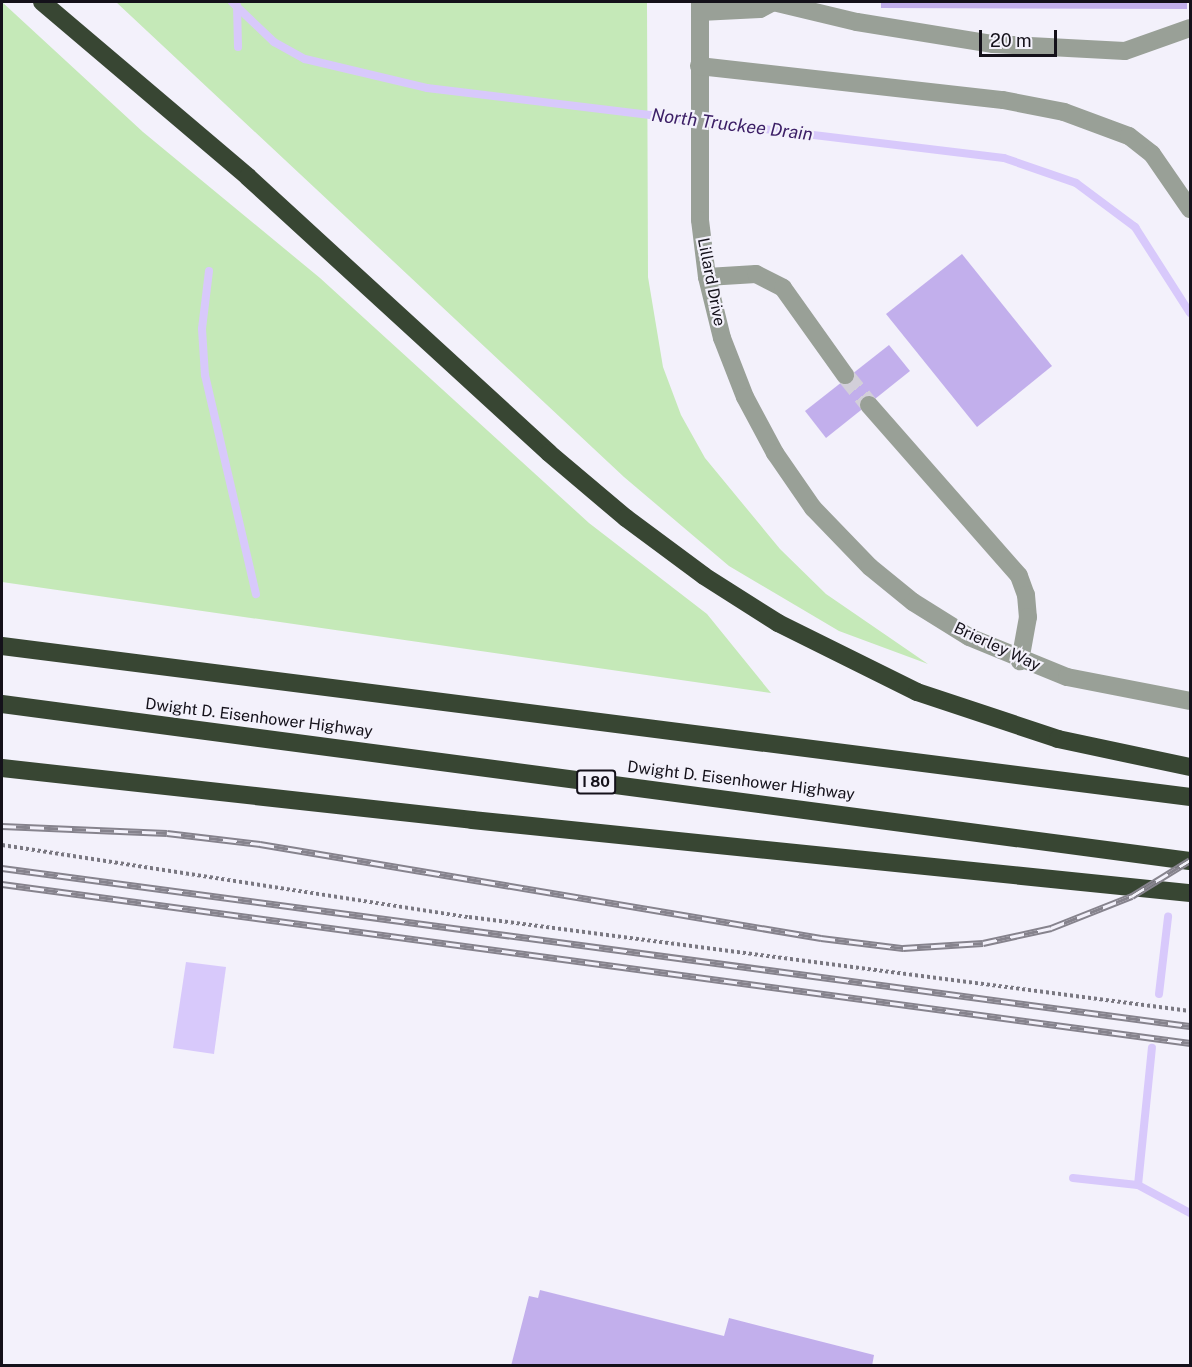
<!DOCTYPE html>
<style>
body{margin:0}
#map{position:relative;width:1192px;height:1367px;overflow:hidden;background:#f3f1fb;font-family:"Public Sans",sans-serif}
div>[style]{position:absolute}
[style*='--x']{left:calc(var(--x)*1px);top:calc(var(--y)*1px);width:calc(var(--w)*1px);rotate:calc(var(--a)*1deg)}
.green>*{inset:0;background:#c5e9b8}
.water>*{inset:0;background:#d8c9fb}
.stream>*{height:8px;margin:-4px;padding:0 4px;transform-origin:4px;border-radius:4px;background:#d8c9fb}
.building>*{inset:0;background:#c2afec}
.minor-tunnel>*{height:18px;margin-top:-9px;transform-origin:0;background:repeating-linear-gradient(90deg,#d2cfd9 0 18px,transparent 0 27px)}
.path>*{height:4px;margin-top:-2px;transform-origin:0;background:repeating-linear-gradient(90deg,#7a7881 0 3px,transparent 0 6px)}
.minor>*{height:18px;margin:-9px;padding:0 9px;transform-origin:9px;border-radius:9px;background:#99a097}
.highway>*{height:18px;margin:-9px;padding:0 9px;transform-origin:9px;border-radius:9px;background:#384633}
.rail>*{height:7px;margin-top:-3.5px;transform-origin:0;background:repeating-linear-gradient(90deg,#f3f1fb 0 14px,#86838d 0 28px);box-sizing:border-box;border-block:2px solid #86838d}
span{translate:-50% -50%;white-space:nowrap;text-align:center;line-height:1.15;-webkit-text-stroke:4.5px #f3f1fb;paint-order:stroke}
.shield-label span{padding:2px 4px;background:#f3f1fb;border:2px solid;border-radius:4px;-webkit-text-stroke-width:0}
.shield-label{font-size:15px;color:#14111a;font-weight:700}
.street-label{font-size:16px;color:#14111a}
.water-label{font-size:18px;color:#3d2067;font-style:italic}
.frame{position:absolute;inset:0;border:3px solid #14111a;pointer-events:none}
.scale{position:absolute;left:979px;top:30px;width:78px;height:27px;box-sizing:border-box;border:3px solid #14111a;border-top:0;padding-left:8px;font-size:18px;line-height:21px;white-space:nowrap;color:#14111a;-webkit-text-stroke:4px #f3f1fb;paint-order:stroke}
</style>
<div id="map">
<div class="green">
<i style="clip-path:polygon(2px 2px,143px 132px,320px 278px,589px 523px,707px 614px,771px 693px,2px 582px)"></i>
<i style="clip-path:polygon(116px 2px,647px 2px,648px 277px,663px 367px,681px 415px,705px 458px,780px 549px,826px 594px,928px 664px,839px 631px,729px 566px,624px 477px)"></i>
</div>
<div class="water">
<i style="clip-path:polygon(186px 962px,226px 967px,214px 1054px,173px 1048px)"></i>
</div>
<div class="stream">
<i style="--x:232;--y:2;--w:58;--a:43.6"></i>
<i style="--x:274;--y:42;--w:35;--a:29"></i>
<i style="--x:305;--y:59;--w:125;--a:13.4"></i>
<i style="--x:427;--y:88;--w:581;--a:6.92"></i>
<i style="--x:1004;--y:158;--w:76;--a:19.1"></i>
<i style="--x:1076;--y:183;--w:74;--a:36.7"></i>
<i style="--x:1135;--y:227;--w:102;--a:57.4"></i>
<i style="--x:237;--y:5;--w:42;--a:88.6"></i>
<i style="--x:209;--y:271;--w:58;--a:96.9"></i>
<i style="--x:202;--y:329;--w:46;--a:86.3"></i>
<i style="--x:205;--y:375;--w:225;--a:76.9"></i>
<i style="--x:1159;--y:994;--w:78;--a:-83.3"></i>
<i style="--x:1073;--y:1178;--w:65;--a:6.1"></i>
<i style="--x:1138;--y:1185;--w:59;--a:28.3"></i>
<i style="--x:1138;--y:1185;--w:138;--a:-84.2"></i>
</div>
<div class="building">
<i style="clip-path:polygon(881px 2px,1187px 2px,1187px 9px,881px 8px)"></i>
<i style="clip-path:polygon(962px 254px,1052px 366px,977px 427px,886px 314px)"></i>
<i style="clip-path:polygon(889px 345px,910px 371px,826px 438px,805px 411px)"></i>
<i style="clip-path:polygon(540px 1290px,724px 1336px,729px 1318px,874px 1355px,872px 1366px,511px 1366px,529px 1296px,538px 1298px)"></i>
</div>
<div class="minor-tunnel">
<i style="--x:845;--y:375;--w:38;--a:51"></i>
</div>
<div class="path">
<i style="--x:2;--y:845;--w:473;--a:8.8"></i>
<i style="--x:469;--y:917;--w:727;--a:7.43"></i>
</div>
<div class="minor">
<i style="--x:700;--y:2;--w:218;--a:90"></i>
<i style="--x:700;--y:220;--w:57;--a:83"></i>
<i style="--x:707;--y:277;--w:63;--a:76.2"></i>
<i style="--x:722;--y:338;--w:63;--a:68.7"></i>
<i style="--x:745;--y:397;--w:64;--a:61.8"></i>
<i style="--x:775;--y:453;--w:67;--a:55.4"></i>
<i style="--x:813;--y:508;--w:82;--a:46"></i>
<i style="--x:870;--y:567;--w:55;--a:39.1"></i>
<i style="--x:913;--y:602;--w:66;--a:32"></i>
<i style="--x:969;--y:637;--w:106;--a:22.2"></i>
<i style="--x:1067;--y:677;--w:125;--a:11"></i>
<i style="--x:773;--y:2;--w:86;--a:13.4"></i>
<i style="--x:857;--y:22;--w:138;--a:9.2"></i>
<i style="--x:993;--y:44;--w:132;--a:3"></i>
<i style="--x:1125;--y:51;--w:69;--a:-19.5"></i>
<i style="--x:700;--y:12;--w:60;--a:-2.9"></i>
<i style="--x:760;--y:9;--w:15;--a:-28"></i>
<i style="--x:699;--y:66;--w:306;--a:6.4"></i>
<i style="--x:1003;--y:100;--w:62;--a:11.1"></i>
<i style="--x:1064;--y:112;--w:69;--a:20.3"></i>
<i style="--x:1129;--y:136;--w:29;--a:38"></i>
<i style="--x:1152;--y:154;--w:67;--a:55.4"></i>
<i style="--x:707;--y:277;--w:49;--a:-3.5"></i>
<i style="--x:756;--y:274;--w:30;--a:27"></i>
<i style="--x:783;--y:288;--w:107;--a:54.5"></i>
<i style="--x:869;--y:405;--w:227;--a:48.7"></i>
<i style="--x:1019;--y:576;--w:20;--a:70"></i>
<i style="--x:1026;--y:595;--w:22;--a:85"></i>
<i style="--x:1028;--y:617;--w:45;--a:100.3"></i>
</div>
<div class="highway">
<i style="--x:42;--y:2;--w:270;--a:40.3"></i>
<i style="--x:248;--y:177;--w:408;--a:42.5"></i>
<i style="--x:549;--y:453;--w:101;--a:40.2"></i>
<i style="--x:626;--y:518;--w:97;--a:36.6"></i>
<i style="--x:704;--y:576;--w:88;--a:32.4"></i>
<i style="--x:778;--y:623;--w:155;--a:26.4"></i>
<i style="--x:917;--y:692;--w:149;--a:18.4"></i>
<i style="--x:1058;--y:739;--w:135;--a:12"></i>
<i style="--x:2;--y:646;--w:1198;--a:7.24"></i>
<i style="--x:2;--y:704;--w:1198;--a:7.53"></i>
<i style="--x:2;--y:768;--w:473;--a:6.3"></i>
<i style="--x:472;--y:820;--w:722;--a:5.81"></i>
</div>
<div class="rail">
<i style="--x:2;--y:826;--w:165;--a:2.4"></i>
<i style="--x:167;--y:833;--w:94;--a:6.7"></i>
<i style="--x:260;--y:844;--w:569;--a:9.51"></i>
<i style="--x:821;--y:938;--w:83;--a:7"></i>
<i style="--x:903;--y:948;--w:80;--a:-3.6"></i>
<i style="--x:983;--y:943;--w:70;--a:-12.4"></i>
<i style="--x:1051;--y:928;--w:87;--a:-21.6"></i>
<i style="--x:1132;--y:896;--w:68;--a:-31.8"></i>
<i style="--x:2;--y:868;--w:1198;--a:7.58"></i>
<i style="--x:2;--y:884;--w:1199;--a:7.62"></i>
</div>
<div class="shield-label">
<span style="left:596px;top:782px">I 80</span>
</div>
<div class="street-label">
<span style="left:711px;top:282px;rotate:79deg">Lillard Drive</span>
<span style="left:997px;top:647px;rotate:25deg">Brierley Way</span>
<span style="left:259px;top:718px;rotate:7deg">Dwight D. Eisenhower Highway</span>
<span style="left:741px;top:781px;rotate:7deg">Dwight D. Eisenhower Highway</span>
</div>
<div class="water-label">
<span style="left:732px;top:125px;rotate:7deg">North Truckee Drain</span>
</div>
<div class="frame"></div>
<div class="scale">20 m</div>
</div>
